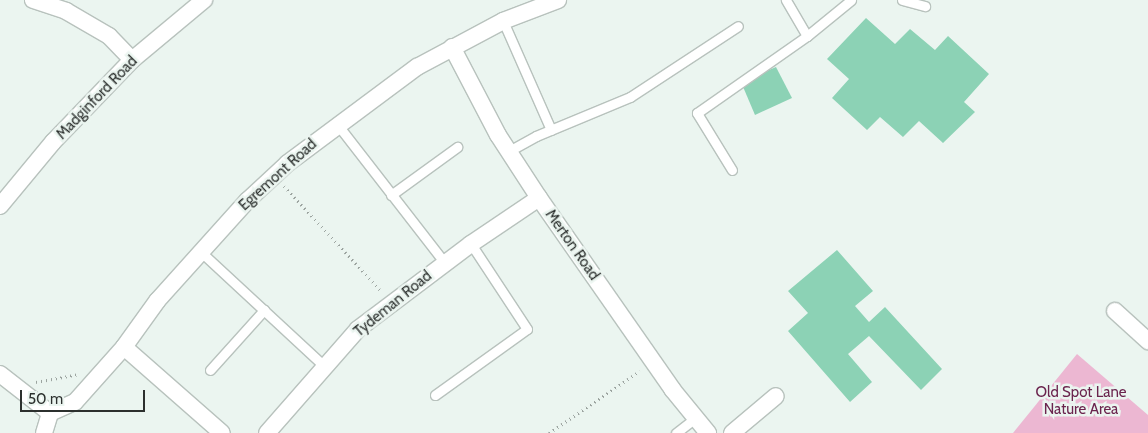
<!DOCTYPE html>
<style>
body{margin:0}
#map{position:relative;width:1148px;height:433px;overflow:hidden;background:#ebf5f0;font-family:Cabin,sans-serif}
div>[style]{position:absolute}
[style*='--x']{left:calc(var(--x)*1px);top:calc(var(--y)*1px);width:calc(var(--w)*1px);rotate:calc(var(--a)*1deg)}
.green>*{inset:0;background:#ecb7d2}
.building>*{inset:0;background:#8cd2b5}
.path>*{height:3px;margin-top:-1.5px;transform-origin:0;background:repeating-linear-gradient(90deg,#9ca4a0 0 1px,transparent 0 5px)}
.roads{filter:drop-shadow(1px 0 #b8c2bd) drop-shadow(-1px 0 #b8c2bd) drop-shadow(0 1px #b8c2bd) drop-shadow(0 -1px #b8c2bd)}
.service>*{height:9px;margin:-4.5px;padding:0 4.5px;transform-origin:4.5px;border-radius:4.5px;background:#fff}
.minor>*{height:16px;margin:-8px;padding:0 8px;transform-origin:8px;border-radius:8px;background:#fff}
span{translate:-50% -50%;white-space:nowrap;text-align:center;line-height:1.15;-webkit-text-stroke:5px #ebf5f0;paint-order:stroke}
.street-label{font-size:15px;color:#2c302e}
.park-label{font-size:15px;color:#6b244e}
.scale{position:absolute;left:20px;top:390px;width:125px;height:22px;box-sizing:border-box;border:2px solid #2c302e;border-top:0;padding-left:6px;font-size:15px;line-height:18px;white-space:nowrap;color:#2c302e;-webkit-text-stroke:4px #ebf5f0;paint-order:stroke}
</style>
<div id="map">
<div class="green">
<i style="clip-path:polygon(1077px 354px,1148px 415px,1148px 433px,1013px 433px)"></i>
</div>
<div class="building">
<i style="clip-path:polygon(866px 18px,895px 44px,910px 29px,935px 50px,948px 36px,989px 74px,964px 102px,975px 112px,943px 143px,919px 121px,903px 137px,880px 117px,867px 130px,832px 98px,849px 79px,827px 59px)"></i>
<i style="clip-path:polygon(776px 67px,792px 98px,755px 115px,741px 82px)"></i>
<i style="clip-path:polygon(837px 250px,873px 291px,855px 306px,869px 322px,885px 307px,942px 369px,921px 390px,869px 336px,848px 354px,872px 382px,850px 402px,788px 331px,808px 313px,788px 291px)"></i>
</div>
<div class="path">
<i style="--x:284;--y:186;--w:144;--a:47.2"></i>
<i style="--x:36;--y:382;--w:44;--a:-10.5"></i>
<i style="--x:549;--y:433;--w:110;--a:-34.3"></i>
</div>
<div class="roads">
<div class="service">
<i style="--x:902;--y:0;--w:24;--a:15"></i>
<i style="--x:503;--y:21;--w:119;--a:66.2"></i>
<i style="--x:807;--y:36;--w:57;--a:-39.3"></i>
<i style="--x:337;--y:124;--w:176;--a:52.2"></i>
<i style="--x:509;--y:151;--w:31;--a:-29"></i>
<i style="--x:536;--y:136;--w:102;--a:-22.5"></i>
<i style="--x:630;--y:97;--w:129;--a:-33.3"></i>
<i style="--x:732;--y:170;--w:67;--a:-121.6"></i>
<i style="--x:697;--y:113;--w:134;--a:-35"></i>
<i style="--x:807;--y:36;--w:42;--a:-120.3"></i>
<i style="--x:391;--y:195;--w:82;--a:-36"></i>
<i style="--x:201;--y:252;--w:169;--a:42.8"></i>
<i style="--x:210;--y:370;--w:81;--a:-48"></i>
<i style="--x:435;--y:395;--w:113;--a:-35.7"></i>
<i style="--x:527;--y:329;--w:102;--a:-123.4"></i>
<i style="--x:676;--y:433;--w:24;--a:-38"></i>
</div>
<div class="minor">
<i style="--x:33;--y:0;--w:35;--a:18"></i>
<i style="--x:66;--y:11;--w:50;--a:30.2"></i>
<i style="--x:109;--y:36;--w:33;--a:46"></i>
<i style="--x:452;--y:47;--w:99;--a:62.4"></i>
<i style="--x:498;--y:135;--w:75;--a:56.9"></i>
<i style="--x:539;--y:198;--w:233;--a:55.1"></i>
<i style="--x:672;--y:389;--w:57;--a:50.7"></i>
<i style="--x:0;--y:206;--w:83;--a:-50.4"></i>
<i style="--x:53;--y:142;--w:114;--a:-46.1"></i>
<i style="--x:132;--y:60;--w:94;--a:-39.8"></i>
<i style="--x:1115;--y:311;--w:45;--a:42.3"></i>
<i style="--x:124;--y:347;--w:130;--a:41.3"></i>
<i style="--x:0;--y:374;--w:63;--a:38"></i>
<i style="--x:50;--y:413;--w:27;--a:-24"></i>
<i style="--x:75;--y:402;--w:74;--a:-48.3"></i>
<i style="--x:124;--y:347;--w:57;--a:-54.3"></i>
<i style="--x:157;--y:301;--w:136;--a:-48"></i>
<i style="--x:248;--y:200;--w:54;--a:-42.8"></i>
<i style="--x:288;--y:163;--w:161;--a:-36.7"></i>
<i style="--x:417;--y:67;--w:98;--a:-28.1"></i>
<i style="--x:503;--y:21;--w:59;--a:-20.9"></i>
<i style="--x:44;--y:433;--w:21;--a:-73"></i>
<i style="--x:267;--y:433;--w:138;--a:-48.8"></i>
<i style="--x:358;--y:329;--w:141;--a:-37"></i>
<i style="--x:471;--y:244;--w:82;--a:-34.1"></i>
<i style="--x:732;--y:433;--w:57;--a:-40.1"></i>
</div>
</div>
<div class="street-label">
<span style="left:97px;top:98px;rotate:-46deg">Madginford Road</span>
<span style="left:278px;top:175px;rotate:-42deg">Egremont Road</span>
<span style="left:572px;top:245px;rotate:55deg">Merton Road</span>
<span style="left:393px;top:304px;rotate:-39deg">Tydeman Road</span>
</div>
<div class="park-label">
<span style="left:1081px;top:401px">Old Spot Lane<br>Nature Area</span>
</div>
<div class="scale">50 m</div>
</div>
